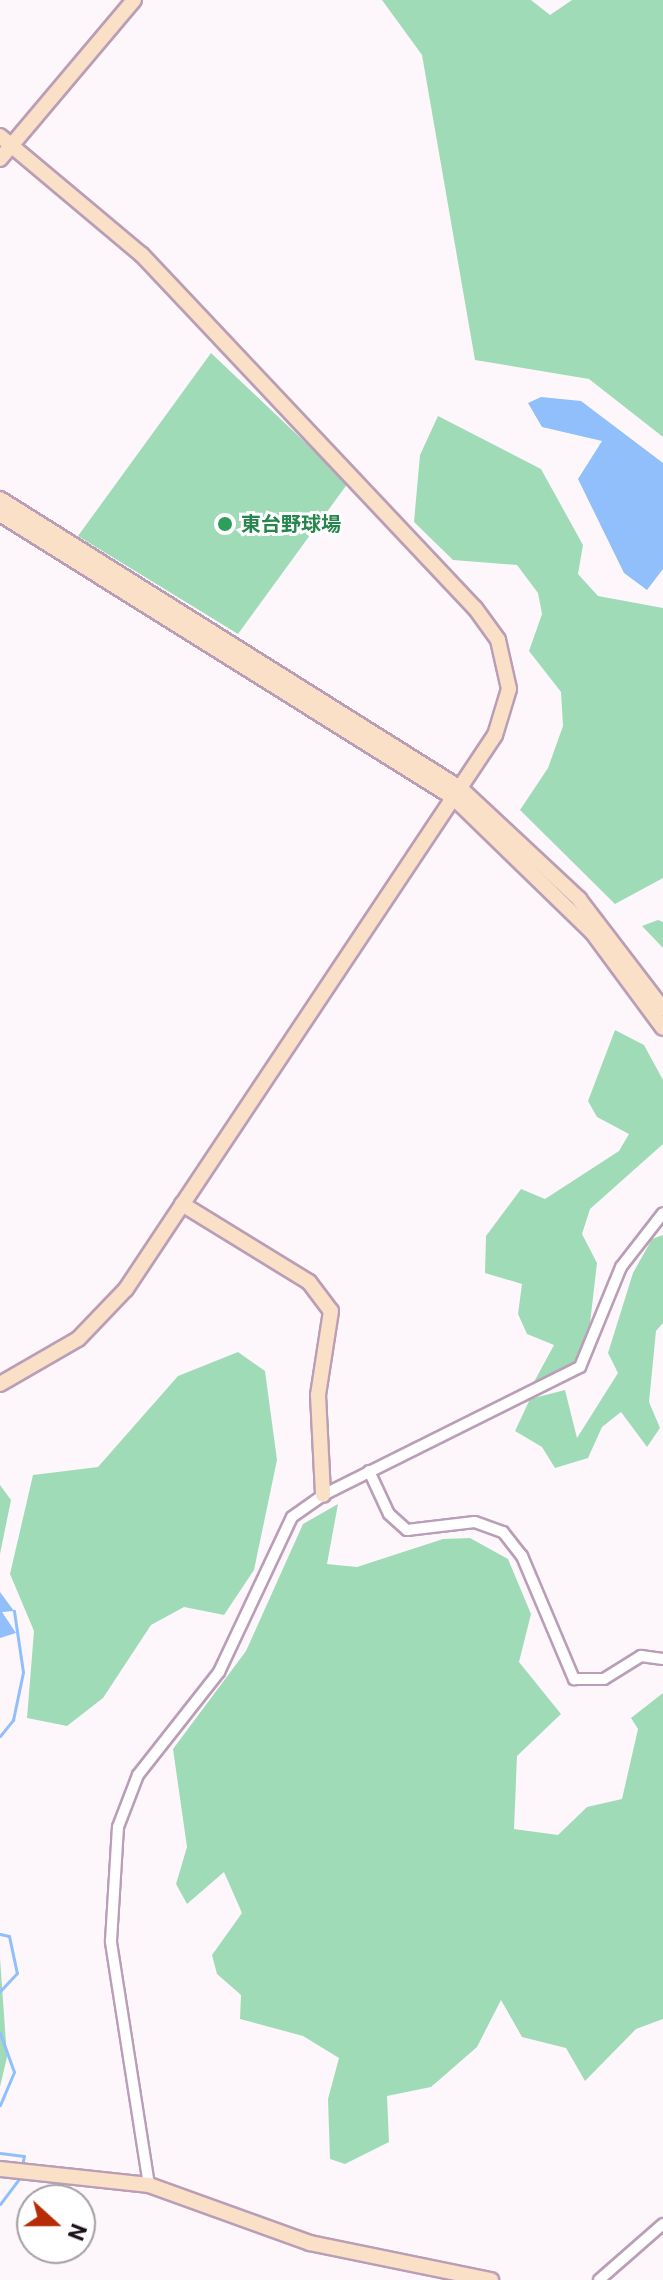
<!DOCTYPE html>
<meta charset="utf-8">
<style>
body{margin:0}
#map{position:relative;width:663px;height:2280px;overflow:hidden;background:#fdf7fc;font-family:Roboto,"Noto Sans JP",sans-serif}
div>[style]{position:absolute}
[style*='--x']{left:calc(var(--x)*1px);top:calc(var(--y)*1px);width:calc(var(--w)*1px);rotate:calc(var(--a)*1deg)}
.green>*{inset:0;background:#a0dbb7}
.water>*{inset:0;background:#90bffc}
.stream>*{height:3px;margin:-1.5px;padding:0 1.5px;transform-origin:1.5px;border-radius:1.5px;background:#90bffc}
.roads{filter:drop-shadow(2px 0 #ba9eb7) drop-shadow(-2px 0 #ba9eb7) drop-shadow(0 2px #ba9eb7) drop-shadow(0 -2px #ba9eb7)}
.street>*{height:10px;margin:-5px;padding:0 5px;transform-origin:5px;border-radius:5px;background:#fff}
.secondary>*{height:14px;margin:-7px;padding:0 7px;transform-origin:7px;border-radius:7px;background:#fae0c7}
.dots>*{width:22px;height:22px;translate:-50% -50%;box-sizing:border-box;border:4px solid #fff;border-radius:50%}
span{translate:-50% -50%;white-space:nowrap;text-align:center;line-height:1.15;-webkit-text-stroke:6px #fff;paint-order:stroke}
.leisure-label{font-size:20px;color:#27864d;font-weight:700}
.left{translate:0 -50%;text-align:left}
.north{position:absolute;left:16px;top:2184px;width:80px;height:80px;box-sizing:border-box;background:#fff;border:2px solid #a39fa3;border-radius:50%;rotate:111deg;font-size:22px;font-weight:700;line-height:32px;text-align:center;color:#1a1019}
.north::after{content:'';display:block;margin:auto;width:28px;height:36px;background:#b72c07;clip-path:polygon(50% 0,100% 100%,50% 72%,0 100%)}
</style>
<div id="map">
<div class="green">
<i style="clip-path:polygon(382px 0,531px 0,550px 15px,572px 0,663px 0,663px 437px,589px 379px,475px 360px,422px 55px)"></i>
<i style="clip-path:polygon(211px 353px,348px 483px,238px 634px,78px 536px)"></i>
<i style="clip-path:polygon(438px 416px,541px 469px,583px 545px,578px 574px,598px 596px,663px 608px,663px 878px,615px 904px,520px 810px,548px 768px,563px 726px,561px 692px,529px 651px,542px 614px,538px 593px,517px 565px,453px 560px,414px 522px,420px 455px)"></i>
<i style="clip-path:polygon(658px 920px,663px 922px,663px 948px,642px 926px)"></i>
<i style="clip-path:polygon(615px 1030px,644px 1045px,663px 1080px,663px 1144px,590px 1209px,582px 1234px,597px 1263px,589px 1332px,572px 1370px,528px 1393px,554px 1345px,527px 1334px,518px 1314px,522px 1284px,485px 1273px,486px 1236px,521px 1189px,545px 1199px,619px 1151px,629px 1134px,597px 1117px,588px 1101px)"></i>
<i style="clip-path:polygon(663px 1235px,663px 1323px,656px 1331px,649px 1402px,660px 1428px,647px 1447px,621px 1412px,602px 1427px,588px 1458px,555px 1468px,542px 1447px,515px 1431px,530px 1399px,565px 1390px,577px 1438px,618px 1373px,608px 1353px,633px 1273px,652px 1239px)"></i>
<i style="clip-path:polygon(238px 1352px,265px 1371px,277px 1460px,254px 1570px,224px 1615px,184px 1607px,151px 1625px,103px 1698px,67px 1726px,27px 1718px,34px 1631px,10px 1574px,33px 1475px,98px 1467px,178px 1376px)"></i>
<i style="clip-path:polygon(0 1485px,11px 1500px,0 1554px)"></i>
<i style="clip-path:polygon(338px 1504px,327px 1564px,357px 1567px,443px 1539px,470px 1538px,508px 1559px,531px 1614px,519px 1662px,561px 1714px,517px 1756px,514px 1829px,558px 1835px,587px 1807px,622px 1799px,638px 1729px,631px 1718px,663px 1693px,663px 2019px,636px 2029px,585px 2081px,566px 2048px,522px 2037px,501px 2000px,477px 2047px,431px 2087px,387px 2096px,389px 2142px,345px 2164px,330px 2159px,328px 2099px,339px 2058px,303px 2036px,240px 2019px,241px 1995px,217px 1974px,212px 1955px,242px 1913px,224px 1872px,187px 1904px,176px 1884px,187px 1847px,173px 1749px,246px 1651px,303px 1524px)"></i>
<i style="clip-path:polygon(0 1958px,7px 2057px,0 2087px)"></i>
</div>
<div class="water">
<i style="clip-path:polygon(541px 397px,581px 401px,663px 463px,663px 569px,647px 590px,624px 573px,578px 479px,602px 441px,542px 427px,528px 403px)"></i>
<i style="clip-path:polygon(0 1592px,14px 1611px,2px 1612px,16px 1633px,0 1638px)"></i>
</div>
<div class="stream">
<i style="--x:0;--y:1736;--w:21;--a:-51"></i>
<i style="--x:13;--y:1720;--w:49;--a:-78.2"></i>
<i style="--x:23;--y:1672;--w:62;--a:-98.4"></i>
<i style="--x:0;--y:1934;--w:9;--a:13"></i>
<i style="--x:9;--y:1936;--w:38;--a:78"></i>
<i style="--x:17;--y:1973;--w:25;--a:133"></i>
<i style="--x:0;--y:2033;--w:41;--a:70.3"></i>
<i style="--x:14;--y:2072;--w:36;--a:113"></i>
<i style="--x:0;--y:2153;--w:24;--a:7"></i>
<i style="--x:24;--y:2156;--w:9;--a:103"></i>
<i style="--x:0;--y:2204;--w:35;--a:-53"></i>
</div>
<div class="roads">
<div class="street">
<i style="--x:369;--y:1471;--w:47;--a:65.1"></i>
<i style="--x:389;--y:1514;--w:24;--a:42"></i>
<i style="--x:407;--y:1530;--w:68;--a:-6.7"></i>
<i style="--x:475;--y:1522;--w:30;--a:20"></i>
<i style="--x:503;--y:1532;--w:31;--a:52"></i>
<i style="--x:522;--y:1556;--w:134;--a:67.1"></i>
<i style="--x:574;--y:1679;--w:30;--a:0"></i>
<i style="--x:604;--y:1679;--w:44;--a:-31.9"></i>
<i style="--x:641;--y:1656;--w:22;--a:8"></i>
<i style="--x:149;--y:2185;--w:247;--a:-98.9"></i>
<i style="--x:111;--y:1941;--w:114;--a:-86.5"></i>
<i style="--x:118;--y:1827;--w:56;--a:-69"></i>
<i style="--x:138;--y:1775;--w:131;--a:-51.8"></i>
<i style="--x:219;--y:1672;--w:171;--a:-64.8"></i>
<i style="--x:292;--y:1517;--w:38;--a:-35"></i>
<i style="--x:323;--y:1495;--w:287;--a:-26.5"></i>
<i style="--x:580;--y:1367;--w:108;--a:-67.7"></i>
<i style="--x:621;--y:1267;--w:68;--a:-52.1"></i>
<i style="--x:599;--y:2280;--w:85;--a:-41.2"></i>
</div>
<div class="secondary">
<i style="--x:0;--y:136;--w:185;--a:40"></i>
<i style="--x:142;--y:255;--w:485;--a:46.7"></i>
<i style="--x:475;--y:608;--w:39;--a:54"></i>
<i style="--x:498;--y:640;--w:50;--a:77.3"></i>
<i style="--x:509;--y:689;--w:48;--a:106.9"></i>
<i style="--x:495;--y:735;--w:666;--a:123.67"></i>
<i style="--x:126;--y:1289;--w:69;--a:133.8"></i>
<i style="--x:78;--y:1339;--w:90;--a:150"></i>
<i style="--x:0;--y:159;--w:208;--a:-49.9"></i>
<i style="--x:0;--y:499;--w:543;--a:32.14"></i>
<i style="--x:460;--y:788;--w:163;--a:43"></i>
<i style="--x:579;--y:899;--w:138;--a:52.6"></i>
<i style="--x:0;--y:514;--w:536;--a:32.03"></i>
<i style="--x:454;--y:798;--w:192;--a:44.2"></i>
<i style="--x:592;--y:932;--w:119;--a:53.5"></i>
<i style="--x:182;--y:1204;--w:149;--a:31.6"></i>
<i style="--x:309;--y:1282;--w:36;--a:53"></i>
<i style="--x:331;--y:1311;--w:85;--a:98.8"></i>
<i style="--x:318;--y:1395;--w:100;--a:87.1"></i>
<i style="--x:0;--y:2169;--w:150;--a:6.1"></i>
<i style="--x:149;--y:2185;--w:171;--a:19.8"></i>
<i style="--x:310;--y:2243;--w:185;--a:11.6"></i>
</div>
</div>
<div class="dots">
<i style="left:225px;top:524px;background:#2e9e5b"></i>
</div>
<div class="leisure-label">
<span class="left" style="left:241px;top:524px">東台野球場</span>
</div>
<div class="north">N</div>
</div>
